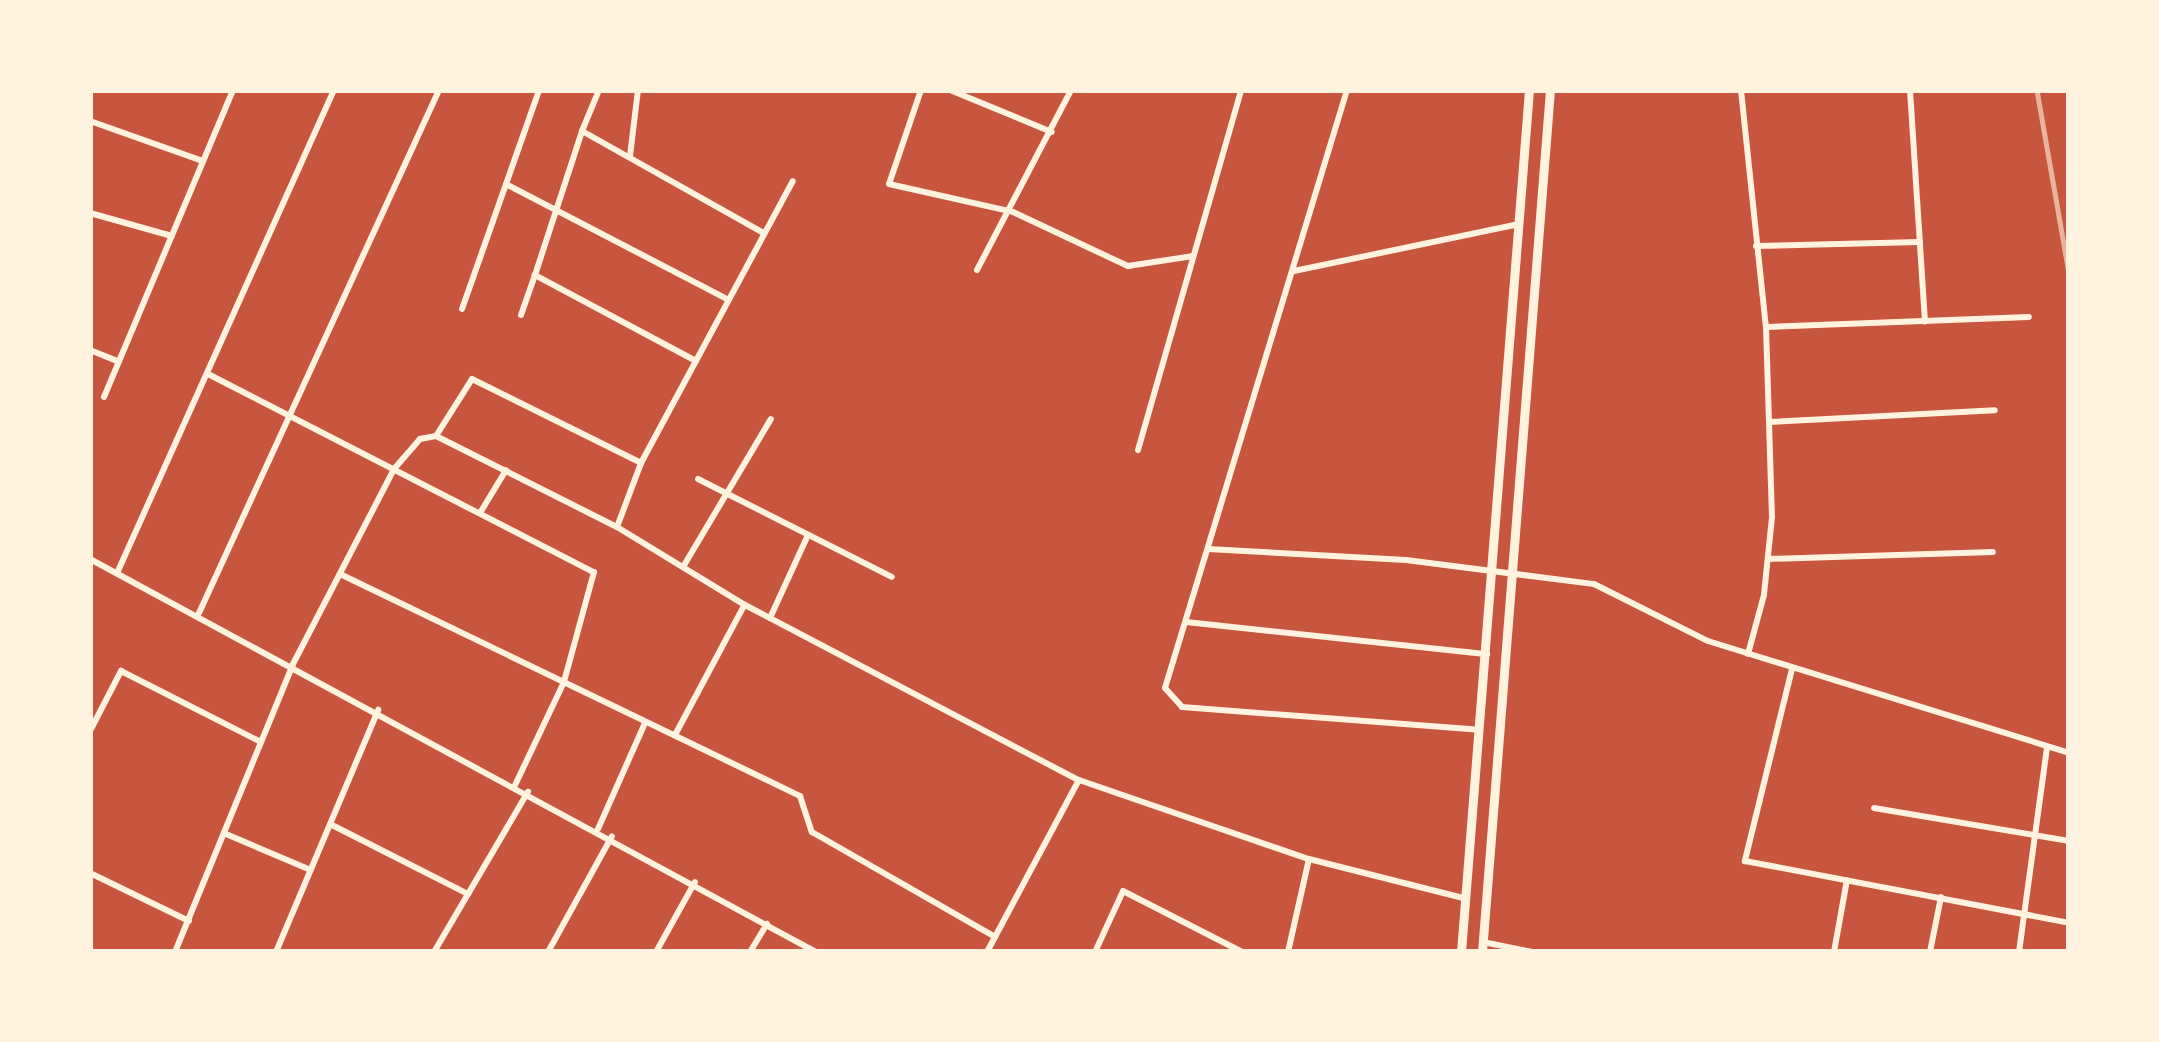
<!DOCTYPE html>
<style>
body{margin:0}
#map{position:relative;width:2159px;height:1042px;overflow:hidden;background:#c8553d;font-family:Rubik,sans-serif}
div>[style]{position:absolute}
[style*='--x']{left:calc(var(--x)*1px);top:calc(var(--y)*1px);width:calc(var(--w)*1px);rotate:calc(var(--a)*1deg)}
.minor>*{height:6px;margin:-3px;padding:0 3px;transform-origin:3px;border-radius:3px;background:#fff3e0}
.primary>*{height:9px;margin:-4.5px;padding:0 4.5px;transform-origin:4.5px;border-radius:4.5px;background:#fff3e0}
.rail>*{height:4.5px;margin:-2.25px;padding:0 2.25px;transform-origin:2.25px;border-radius:2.25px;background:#e9b49f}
span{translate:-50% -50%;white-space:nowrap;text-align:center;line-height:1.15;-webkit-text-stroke:10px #fff3e0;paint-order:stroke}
.frame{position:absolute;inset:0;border:93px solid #fff3e0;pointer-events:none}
</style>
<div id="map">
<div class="minor">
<i style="--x:921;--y:90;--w:99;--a:108.8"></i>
<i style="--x:889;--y:184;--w:127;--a:12.7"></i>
<i style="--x:1013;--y:212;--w:127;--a:25.2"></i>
<i style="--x:1128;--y:266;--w:66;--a:-8.7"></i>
<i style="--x:950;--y:90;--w:110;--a:22.4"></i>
<i style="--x:1347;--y:90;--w:625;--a:106.93"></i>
<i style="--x:1165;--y:688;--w:25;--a:48"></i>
<i style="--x:1182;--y:707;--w:298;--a:4.4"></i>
<i style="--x:1741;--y:90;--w:238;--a:84"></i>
<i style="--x:1766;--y:327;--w:190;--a:88.2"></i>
<i style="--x:1772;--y:517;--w:78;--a:95.9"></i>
<i style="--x:1764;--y:595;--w:61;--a:105.2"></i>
<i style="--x:1910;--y:90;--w:232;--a:86.3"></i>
<i style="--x:90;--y:121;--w:120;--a:19.5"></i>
<i style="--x:582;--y:131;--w:44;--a:-67.5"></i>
<i style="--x:630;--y:156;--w:66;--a:-83.1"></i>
<i style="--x:506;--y:184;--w:251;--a:27.5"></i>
<i style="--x:90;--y:213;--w:85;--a:15.7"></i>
<i style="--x:1756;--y:246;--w:164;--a:-1.4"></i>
<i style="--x:977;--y:270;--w:203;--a:-62.4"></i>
<i style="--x:1294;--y:271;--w:230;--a:-11.8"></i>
<i style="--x:462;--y:309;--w:232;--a:-70.6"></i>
<i style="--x:521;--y:315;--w:42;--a:-70.7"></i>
<i style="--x:1766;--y:327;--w:263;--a:-2.2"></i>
<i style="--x:90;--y:350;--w:31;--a:22"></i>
<i style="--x:696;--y:361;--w:183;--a:-151.9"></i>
<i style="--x:535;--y:275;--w:151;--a:-71.9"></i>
<i style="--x:582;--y:131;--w:209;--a:29.3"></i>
<i style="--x:208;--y:374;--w:434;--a:27.2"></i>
<i style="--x:594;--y:572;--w:114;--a:105.3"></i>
<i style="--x:564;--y:682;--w:114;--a:115.4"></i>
<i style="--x:104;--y:397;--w:333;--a:-67.2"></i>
<i style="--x:1769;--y:422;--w:226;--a:-3"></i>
<i style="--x:436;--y:436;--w:67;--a:-57.7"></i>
<i style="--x:472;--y:379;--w:189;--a:26.4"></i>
<i style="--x:1138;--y:450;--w:374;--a:-74"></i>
<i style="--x:698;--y:479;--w:217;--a:26.8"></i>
<i style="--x:480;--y:513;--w:50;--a:-58.8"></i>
<i style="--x:617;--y:527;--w:68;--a:-69.4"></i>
<i style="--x:641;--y:463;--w:320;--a:-61.7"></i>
<i style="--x:1208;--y:549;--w:198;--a:3.2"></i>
<i style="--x:1406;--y:560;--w:190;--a:7.3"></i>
<i style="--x:1594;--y:584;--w:127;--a:26.6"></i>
<i style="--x:1708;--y:641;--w:378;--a:17.2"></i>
<i style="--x:90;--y:559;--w:826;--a:28.43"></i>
<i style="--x:1768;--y:559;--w:225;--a:-1.8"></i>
<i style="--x:683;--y:567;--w:172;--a:-59.3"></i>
<i style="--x:118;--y:571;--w:527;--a:-65.82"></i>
<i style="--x:340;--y:574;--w:511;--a:25.76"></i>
<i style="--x:800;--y:796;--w:38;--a:72"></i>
<i style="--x:812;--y:832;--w:211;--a:29.8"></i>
<i style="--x:199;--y:613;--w:575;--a:-65.35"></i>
<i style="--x:770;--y:618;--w:91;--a:-65.4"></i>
<i style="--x:1186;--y:622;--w:303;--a:6.1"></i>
<i style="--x:1792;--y:669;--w:198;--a:103.8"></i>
<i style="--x:1745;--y:861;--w:330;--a:10.8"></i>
<i style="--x:90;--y:731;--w:68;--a:-62.7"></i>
<i style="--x:121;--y:671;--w:157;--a:26.9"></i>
<i style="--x:675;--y:735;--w:146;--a:-61.9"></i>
<i style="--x:1874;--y:808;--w:198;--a:9.6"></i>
<i style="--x:330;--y:824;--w:155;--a:26.9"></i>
<i style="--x:598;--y:829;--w:116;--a:-66.1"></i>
<i style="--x:226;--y:834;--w:92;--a:23"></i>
<i style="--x:90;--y:873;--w:110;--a:25.9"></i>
<i style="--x:1483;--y:942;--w:50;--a:11.5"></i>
<i style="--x:175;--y:952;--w:311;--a:-67.7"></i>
<i style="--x:293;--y:664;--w:220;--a:-62.6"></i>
<i style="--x:394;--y:469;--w:40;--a:-49"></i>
<i style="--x:420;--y:439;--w:16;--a:-11"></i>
<i style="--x:436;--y:436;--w:203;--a:26.7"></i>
<i style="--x:617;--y:527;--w:150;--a:31.4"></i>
<i style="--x:745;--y:605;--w:377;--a:27.7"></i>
<i style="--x:1079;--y:780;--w:243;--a:19"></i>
<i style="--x:1309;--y:859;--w:159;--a:14.2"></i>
<i style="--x:276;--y:952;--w:263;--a:-67.1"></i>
<i style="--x:434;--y:952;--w:186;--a:-59.6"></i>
<i style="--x:548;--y:952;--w:132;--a:-61.1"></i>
<i style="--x:656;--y:952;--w:80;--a:-60.9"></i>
<i style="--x:750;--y:952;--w:33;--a:-59"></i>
<i style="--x:987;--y:952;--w:195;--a:-61.9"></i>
<i style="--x:1095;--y:952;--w:67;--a:-65.3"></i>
<i style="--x:1123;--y:891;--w:134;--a:27.1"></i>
<i style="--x:1288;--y:952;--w:95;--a:-77.3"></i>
<i style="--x:1834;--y:952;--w:73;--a:-79.8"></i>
<i style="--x:1930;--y:952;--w:56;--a:-78.7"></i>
<i style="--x:2019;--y:952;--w:206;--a:-82.2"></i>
</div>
<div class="primary">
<i style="--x:1461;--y:952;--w:865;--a:-85.49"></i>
<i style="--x:1482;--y:952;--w:865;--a:-85.49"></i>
</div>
<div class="rail">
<i style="--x:2037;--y:90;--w:186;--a:80.1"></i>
</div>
<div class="frame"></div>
</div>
